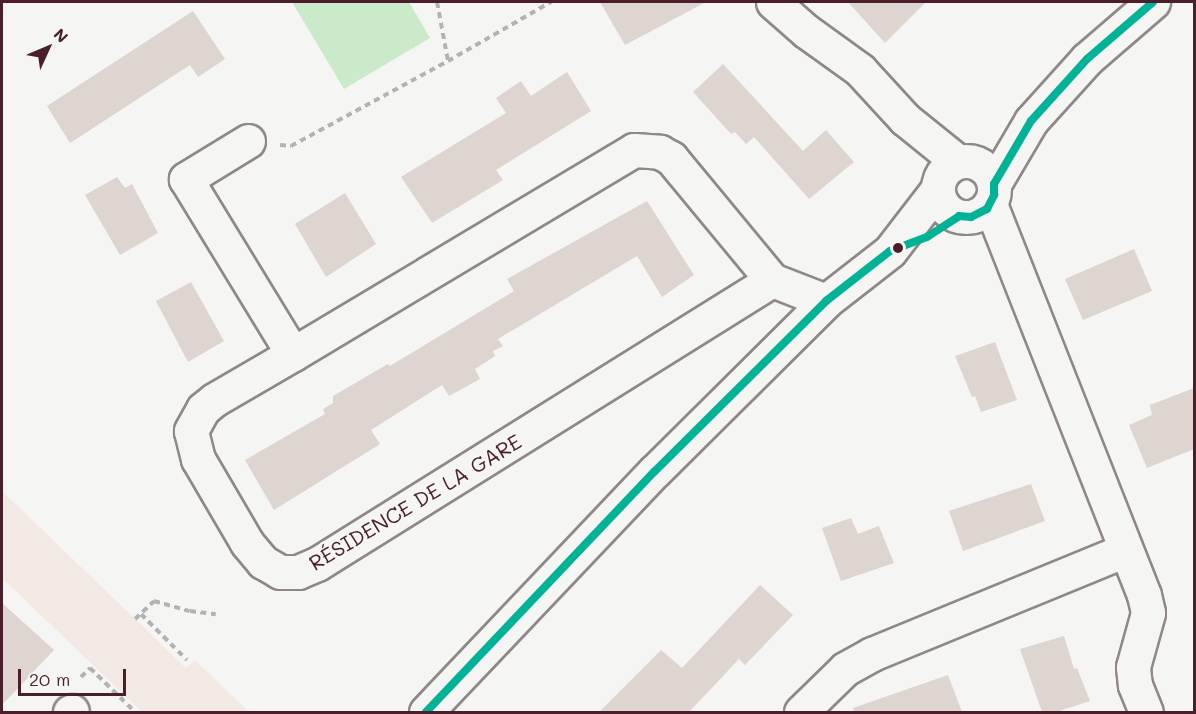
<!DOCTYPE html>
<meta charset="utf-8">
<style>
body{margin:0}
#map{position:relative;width:1196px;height:714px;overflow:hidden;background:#f5f5f3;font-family:Mali,sans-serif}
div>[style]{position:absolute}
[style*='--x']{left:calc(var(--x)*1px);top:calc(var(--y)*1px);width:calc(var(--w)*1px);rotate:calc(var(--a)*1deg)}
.built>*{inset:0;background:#f3e9e4}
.green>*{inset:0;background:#caeac9}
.building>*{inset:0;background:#ded4d0}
.path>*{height:4px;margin-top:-2px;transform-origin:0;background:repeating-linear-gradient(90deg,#b6b2b2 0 6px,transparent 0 10.5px)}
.roads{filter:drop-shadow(2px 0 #8f8788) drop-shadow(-2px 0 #8f8788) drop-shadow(0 2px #8f8788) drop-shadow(0 -2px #8f8788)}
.minor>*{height:33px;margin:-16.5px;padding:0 16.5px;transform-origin:16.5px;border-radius:16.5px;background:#f5f5f3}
.minor>.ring{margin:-16.5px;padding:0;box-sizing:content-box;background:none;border:33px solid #f5f5f3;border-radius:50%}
.bus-1>*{height:8px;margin:-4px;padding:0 4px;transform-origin:4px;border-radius:4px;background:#00b397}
.dots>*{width:16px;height:16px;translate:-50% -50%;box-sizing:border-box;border:3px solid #f6f6f2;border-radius:50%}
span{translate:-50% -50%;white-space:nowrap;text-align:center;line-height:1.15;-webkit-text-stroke:4.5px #f6f6f2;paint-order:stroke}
.street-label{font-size:21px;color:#4a1f2b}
.frame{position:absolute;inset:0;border:3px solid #4a1f2b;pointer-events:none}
.north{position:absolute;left:18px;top:18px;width:60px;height:60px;-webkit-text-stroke:4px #f6f6f2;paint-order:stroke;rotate:46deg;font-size:16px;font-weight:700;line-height:24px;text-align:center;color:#4a1f2b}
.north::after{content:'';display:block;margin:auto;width:21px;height:27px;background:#4a1f2b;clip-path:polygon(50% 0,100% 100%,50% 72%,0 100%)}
.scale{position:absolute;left:18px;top:669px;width:108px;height:27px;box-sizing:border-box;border:3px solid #4a1f2b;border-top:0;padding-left:8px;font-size:18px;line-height:21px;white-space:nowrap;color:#4a1f2b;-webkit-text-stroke:4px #f6f6f2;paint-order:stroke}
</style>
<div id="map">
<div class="built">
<i style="clip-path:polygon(2px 491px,186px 668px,195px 660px,249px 712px,142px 712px,2px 578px)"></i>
</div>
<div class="green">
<i style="clip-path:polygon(292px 2px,409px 2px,430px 38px,344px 89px)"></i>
</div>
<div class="building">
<i style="clip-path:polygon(600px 2px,706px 2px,625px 45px)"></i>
<i style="clip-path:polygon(848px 2px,926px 2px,885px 43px)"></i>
<i style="clip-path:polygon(193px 11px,225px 59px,198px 77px,190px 65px,70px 143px,47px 106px)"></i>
<i style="clip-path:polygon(723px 64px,803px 151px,826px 130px,854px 162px,809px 199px,754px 137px,746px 144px,735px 132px,731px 134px,693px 92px)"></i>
<i style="clip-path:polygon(567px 72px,591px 111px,496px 170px,503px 180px,432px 223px,401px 177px,506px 113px,496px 98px,521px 81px,531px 96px)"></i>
<i style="clip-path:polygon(117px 177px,125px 188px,132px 184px,158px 233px,120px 255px,85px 195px)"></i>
<i style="clip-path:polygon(345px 193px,376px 244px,326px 277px,295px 224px)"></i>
<i style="clip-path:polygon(647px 201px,694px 275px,662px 297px,637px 256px,498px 339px,503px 346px,493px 351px,495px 356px,475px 369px,480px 379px,449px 396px,442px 385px,371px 430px,380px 444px,274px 510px,245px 460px,325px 414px,323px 409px,333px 403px,333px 396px,388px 364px,390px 366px,514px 291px,507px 279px)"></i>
<i style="clip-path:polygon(1134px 249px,1152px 291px,1083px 320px,1065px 279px)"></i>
<i style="clip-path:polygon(191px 282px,224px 341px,188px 362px,156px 301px)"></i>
<i style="clip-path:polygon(995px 342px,1017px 400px,981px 412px,975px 396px,972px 397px,955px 356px)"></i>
<i style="clip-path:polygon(1194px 388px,1194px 449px,1147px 468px,1129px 425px,1152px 415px,1150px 405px)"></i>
<i style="clip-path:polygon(1031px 484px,1045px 521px,963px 551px,949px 511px)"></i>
<i style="clip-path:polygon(851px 518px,858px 534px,879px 526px,894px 563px,841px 581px,822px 528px)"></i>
<i style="clip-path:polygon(760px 585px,793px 615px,745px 665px,739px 659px,689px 712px,599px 712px,661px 650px,682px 668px)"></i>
<i style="clip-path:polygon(2px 603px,54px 650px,2px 705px)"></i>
<i style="clip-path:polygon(1064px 636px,1074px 669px,1077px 668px,1090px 701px,1056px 712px,1042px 712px,1020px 649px)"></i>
<i style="clip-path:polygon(948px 675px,962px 712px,854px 712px,853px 708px)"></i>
</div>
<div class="path">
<i style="--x:437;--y:2;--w:60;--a:79.4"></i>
<i style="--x:280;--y:145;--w:11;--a:5"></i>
<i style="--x:291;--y:146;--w:179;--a:-28.4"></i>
<i style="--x:448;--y:61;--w:119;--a:-29.8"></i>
<i style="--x:141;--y:614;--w:65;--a:45"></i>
<i style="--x:135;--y:619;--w:26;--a:-43"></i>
<i style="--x:154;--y:601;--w:37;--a:16"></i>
<i style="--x:190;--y:611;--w:26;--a:7"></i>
<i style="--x:81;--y:677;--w:13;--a:-45"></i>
<i style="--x:90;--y:668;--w:62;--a:44.3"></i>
</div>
<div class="roads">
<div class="minor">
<i style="--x:773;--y:2;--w:44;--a:41.3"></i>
<i style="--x:806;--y:31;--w:67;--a:35.8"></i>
<i style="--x:860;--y:70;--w:67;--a:47.4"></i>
<i style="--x:905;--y:119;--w:67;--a:38.9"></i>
<i style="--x:248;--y:141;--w:73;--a:148.5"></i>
<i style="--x:186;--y:179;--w:205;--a:58.6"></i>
<i style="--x:293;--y:354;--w:397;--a:-30.9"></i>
<i style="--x:634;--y:150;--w:26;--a:4"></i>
<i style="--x:660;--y:152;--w:13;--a:29"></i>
<i style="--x:671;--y:158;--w:158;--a:50.4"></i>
<i class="ring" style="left:938px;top:161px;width:23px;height:23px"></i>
<i style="--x:994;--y:184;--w:73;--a:-59.6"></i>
<i style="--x:1031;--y:121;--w:84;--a:-47.9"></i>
<i style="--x:1087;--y:59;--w:87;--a:-40.8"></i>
<i style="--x:990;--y:204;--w:420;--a:68.5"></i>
<i style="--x:1144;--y:595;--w:18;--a:77"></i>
<i style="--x:1148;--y:613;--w:56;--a:105.5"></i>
<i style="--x:1133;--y:667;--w:18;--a:84"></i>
<i style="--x:1135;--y:685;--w:29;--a:68"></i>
<i style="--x:293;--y:354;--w:91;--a:149.8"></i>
<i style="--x:214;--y:400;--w:14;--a:141"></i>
<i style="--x:203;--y:409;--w:25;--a:119"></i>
<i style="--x:191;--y:431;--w:29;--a:76"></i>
<i style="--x:198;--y:459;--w:97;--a:59.7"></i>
<i style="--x:247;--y:543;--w:25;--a:50"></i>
<i style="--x:263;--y:562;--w:20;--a:30"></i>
<i style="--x:280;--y:572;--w:18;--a:0"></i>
<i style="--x:298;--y:572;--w:21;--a:-23"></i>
<i style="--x:317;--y:564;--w:536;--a:-31.97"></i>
<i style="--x:772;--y:280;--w:58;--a:21.3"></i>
<i style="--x:70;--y:712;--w:2;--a:-27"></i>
<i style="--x:426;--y:712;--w:332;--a:-46.5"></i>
<i style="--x:655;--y:471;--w:241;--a:-44.8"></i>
<i style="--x:826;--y:301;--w:81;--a:-38"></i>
<i style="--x:890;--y:251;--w:77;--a:-52.4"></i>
<i style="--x:801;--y:712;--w:62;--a:-44.3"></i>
<i style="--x:845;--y:669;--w:31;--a:-29"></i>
<i style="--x:872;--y:654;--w:274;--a:-22.3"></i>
</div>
</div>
<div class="bus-1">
<i style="--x:426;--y:712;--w:332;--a:-46.5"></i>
<i style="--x:655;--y:471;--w:241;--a:-44.8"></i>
<i style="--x:826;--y:301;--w:81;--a:-38"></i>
<i style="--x:890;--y:251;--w:40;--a:-21"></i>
<i style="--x:927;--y:237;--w:38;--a:-33"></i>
<i style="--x:959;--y:216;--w:12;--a:5"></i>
<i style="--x:971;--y:217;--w:18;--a:-27"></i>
<i style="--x:987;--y:209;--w:16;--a:-63"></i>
<i style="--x:994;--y:195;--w:11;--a:-90"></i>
<i style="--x:994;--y:184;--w:73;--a:-59.6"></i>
<i style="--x:1031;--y:121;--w:84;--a:-47.9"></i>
<i style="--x:1087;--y:59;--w:87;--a:-40.8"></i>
</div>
<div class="dots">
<i style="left:898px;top:248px;background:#4a1f2b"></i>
</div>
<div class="street-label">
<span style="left:415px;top:502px;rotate:-31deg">RÉSIDENCE DE LA GARE</span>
</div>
<div class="frame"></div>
<div class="north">N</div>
<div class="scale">20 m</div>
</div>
